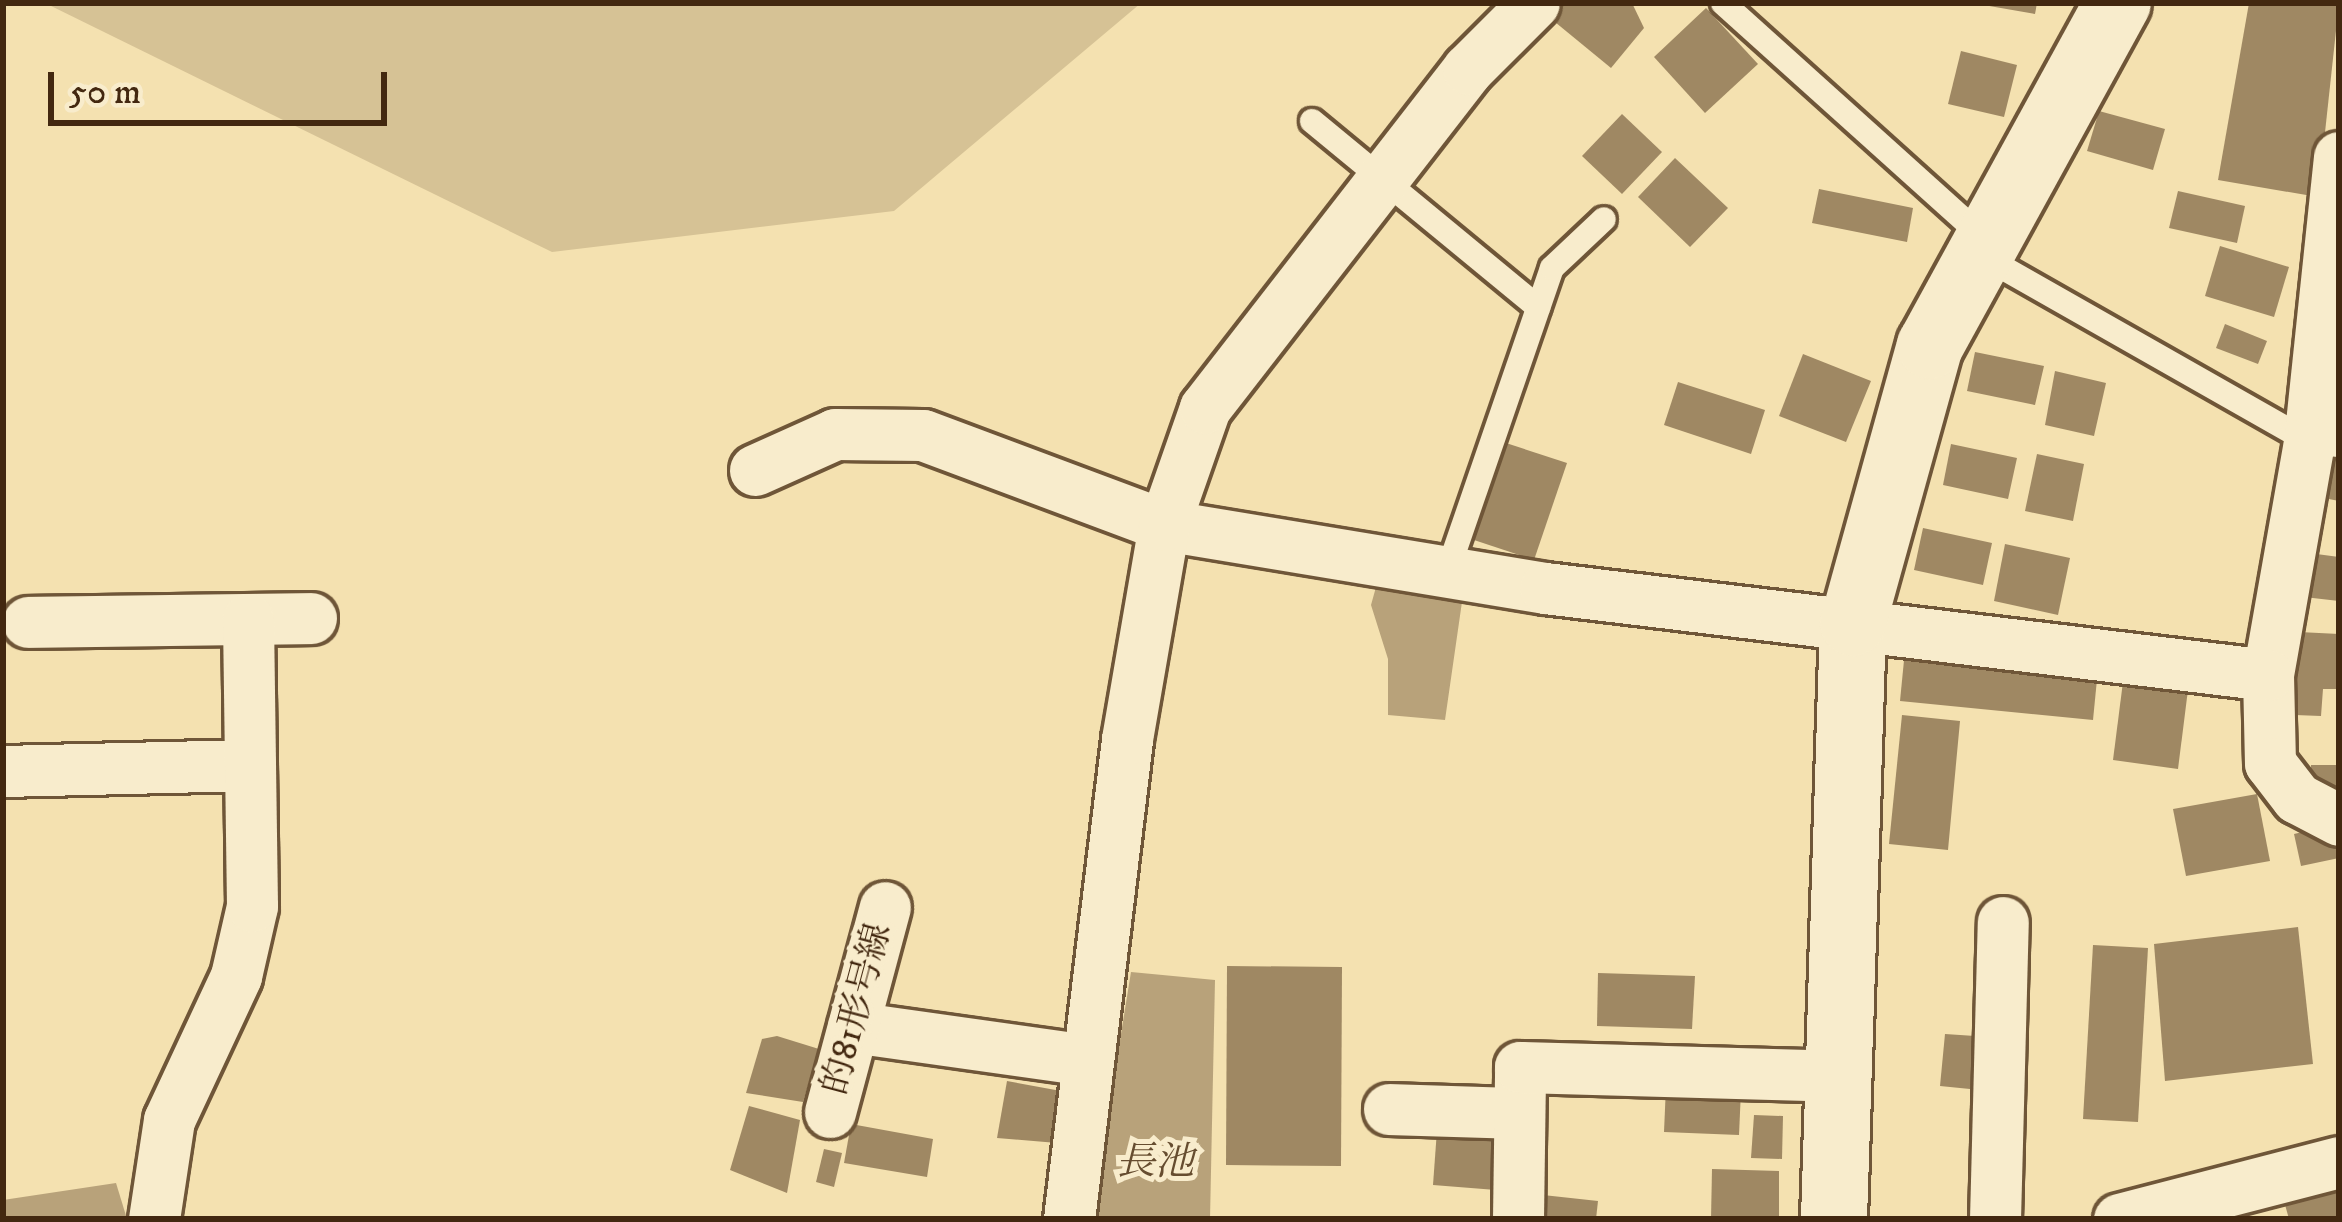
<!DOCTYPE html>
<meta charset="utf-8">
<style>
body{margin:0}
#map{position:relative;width:2342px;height:1222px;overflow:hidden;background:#f4e1b0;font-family:"IM FELL DW Pica","Noto Serif JP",serif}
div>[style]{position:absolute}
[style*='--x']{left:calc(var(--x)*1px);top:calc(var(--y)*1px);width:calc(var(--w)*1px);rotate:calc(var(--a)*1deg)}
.green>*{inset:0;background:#d6c295}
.water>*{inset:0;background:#b8a27a}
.building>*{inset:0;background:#9f8863}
.roads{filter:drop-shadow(3px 0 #6f5638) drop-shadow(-3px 0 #6f5638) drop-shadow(0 3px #6f5638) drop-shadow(0 -3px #6f5638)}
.lane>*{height:24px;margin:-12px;padding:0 12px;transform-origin:12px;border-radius:12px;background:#f8eccc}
.street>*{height:51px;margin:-25.5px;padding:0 25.5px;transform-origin:25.5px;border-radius:25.5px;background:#f8eccc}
.secondary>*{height:66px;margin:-33px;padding:0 33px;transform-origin:33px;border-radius:33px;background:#f8eccc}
span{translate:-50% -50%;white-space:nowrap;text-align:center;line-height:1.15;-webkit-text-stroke:10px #f8eccc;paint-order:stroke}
.street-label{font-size:36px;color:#432810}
.water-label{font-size:39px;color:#664d30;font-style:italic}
.frame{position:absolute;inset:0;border:6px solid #432810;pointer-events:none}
.scale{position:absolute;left:48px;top:72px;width:339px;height:54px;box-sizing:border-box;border:6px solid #432810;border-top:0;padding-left:15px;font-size:36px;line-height:42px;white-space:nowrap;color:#432810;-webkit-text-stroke:9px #f8eccc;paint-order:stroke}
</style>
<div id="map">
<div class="green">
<i style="clip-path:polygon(45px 3px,1141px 3px,894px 211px,552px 252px)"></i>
</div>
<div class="water">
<i style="clip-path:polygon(1381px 569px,1464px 588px,1445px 720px,1388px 715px,1388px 659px,1371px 605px)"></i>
<i style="clip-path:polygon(1131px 972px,1215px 980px,1210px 1219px,1091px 1219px)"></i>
<i style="clip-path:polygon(116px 1183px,127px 1219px,3px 1219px,3px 1200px)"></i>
</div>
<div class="building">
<i style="clip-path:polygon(1553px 3px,1632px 3px,1644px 28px,1611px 68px,1544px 13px)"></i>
<i style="clip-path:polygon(1972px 3px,2037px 3px,2035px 14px)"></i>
<i style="clip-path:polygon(2249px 3px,2339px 3px,2318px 197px,2218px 180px)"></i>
<i style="clip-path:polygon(1706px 8px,1758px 64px,1705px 113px,1654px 57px)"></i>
<i style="clip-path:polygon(1961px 51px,2017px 65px,2004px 117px,1948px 104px)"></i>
<i style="clip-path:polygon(2099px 111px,2165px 129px,2153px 170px,2087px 151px)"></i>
<i style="clip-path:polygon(1622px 114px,1662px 152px,1622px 194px,1582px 156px)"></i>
<i style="clip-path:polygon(1675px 158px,1728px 208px,1690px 247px,1638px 197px)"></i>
<i style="clip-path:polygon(1819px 189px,1913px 208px,1907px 242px,1812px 223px)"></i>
<i style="clip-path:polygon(2178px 191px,2245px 206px,2237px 243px,2169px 228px)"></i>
<i style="clip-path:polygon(2220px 246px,2289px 267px,2274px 317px,2205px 296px)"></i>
<i style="clip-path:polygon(2225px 324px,2267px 341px,2258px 364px,2216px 348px)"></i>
<i style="clip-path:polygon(1975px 352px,2044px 366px,2035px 405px,1967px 391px)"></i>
<i style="clip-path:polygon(1803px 354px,1871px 381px,1846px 442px,1779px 416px)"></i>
<i style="clip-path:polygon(2055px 371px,2106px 383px,2094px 436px,2045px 425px)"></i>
<i style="clip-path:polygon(1678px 382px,1765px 410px,1751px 454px,1664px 425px)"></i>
<i style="clip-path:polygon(1506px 443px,1567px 463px,1534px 560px,1474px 540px)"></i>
<i style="clip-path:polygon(1951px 444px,2017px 458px,2008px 499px,1943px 485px)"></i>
<i style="clip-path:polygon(2037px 454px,2084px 464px,2073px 521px,2025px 511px)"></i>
<i style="clip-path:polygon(2327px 455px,2339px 457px,2339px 501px,2319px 497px)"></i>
<i style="clip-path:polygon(1923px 528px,1992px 543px,1983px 585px,1914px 570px)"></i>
<i style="clip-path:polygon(2005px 544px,2070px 558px,2058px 615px,1994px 601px)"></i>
<i style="clip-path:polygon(2309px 553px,2339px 557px,2339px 601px,2304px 597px)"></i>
<i style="clip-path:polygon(2299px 632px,2339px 634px,2339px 689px,2323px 689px,2321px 716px,2295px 715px)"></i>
<i style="clip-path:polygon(1906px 640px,2099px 659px,2093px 720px,1900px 701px)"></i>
<i style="clip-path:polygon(2125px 666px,2190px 674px,2178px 769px,2113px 760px)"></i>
<i style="clip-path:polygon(1902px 715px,1960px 721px,1948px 850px,1889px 844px)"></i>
<i style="clip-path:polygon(2311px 765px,2337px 765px,2336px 787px,2311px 787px)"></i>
<i style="clip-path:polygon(2257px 794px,2270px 861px,2186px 876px,2173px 809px)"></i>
<i style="clip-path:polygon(2333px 825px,2339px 858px,2301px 866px,2294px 834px)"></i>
<i style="clip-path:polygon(2298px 927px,2313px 1064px,2165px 1081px,2154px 944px)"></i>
<i style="clip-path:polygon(2093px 945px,2148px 948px,2138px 1122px,2083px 1119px)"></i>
<i style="clip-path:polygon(1227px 966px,1342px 967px,1341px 1166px,1226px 1165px)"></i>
<i style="clip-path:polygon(1598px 973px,1695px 976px,1692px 1029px,1597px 1026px)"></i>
<i style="clip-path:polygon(1945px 1034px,1975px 1036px,1970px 1089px,1940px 1086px)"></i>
<i style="clip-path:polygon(777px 1036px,819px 1049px,803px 1102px,746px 1093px,762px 1039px)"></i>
<i style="clip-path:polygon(1007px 1081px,1061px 1091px,1057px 1143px,997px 1138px)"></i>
<i style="clip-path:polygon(1666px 1086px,1741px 1090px,1739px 1135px,1664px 1132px)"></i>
<i style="clip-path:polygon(749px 1106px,800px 1120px,787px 1193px,730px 1170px)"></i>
<i style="clip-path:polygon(1754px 1115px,1783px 1116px,1782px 1159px,1751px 1158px)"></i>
<i style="clip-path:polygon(851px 1124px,933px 1139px,927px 1177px,844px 1163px)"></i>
<i style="clip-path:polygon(1437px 1130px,1500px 1136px,1496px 1190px,1433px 1185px)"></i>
<i style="clip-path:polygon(824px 1149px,842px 1153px,834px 1187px,816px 1182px)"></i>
<i style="clip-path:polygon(1712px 1169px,1779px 1171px,1779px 1219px,1711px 1219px)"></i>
<i style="clip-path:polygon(2339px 1187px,2339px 1219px,2289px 1219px,2284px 1201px)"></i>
<i style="clip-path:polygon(1543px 1195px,1598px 1201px,1596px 1219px,1541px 1219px)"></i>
</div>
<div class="roads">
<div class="lane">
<i style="--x:1723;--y:3;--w:351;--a:42"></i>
<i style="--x:1312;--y:121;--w:293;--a:39.5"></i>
<i style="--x:1984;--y:257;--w:374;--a:29.6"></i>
<i style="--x:2309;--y:442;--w:30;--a:6"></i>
<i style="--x:1449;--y:567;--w:316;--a:-71"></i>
<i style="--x:1552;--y:268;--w:71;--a:-43.3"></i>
</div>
<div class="street">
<i style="--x:2339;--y:157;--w:287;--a:96"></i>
<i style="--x:2309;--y:442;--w:237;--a:100"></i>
<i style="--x:2268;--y:675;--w:88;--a:88.7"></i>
<i style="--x:2270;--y:763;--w:44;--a:52.4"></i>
<i style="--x:2297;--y:798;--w:47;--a:27.6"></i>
<i style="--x:755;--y:470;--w:88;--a:-24.2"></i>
<i style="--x:835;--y:434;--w:88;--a:0.7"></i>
<i style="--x:923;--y:435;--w:257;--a:20.5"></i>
<i style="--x:1164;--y:525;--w:386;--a:9.4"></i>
<i style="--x:1545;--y:588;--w:728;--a:6.86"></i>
<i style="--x:28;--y:622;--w:283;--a:-0.8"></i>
<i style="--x:3;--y:771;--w:247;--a:-1.4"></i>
<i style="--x:853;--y:1027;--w:236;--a:8"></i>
<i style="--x:1389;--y:1109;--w:130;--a:1.8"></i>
<i style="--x:830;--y:1112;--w:212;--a:-75"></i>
<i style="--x:154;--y:1219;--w:100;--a:-81.4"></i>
<i style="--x:169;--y:1120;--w:159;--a:-65"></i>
<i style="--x:236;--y:976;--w:72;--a:-77.1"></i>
<i style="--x:252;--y:906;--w:287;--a:-90.8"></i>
<i style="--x:1069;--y:1219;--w:483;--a:-83.1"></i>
<i style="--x:1127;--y:739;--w:217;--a:-80.2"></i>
<i style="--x:1164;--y:525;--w:124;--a:-70.7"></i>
<i style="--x:1205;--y:408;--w:429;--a:-52.2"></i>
<i style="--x:1468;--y:69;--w:93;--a:-45"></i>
<i style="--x:1518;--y:1219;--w:152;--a:-89.2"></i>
<i style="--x:1520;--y:1067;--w:316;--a:1.6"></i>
<i style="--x:1995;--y:1219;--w:297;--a:-88.5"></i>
<i style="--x:2119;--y:1219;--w:227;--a:-14.5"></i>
</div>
<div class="secondary">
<i style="--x:1834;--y:1219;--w:596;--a:-88.17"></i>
<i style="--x:1853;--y:623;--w:288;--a:-74.5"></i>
<i style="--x:1930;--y:346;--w:391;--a:-61.3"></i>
</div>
</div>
<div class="street-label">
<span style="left:857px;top:1009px;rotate:-75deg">的81形号線</span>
</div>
<div class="water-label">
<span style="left:1155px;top:1163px">長池</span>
</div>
<div class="frame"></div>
<div class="scale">50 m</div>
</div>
